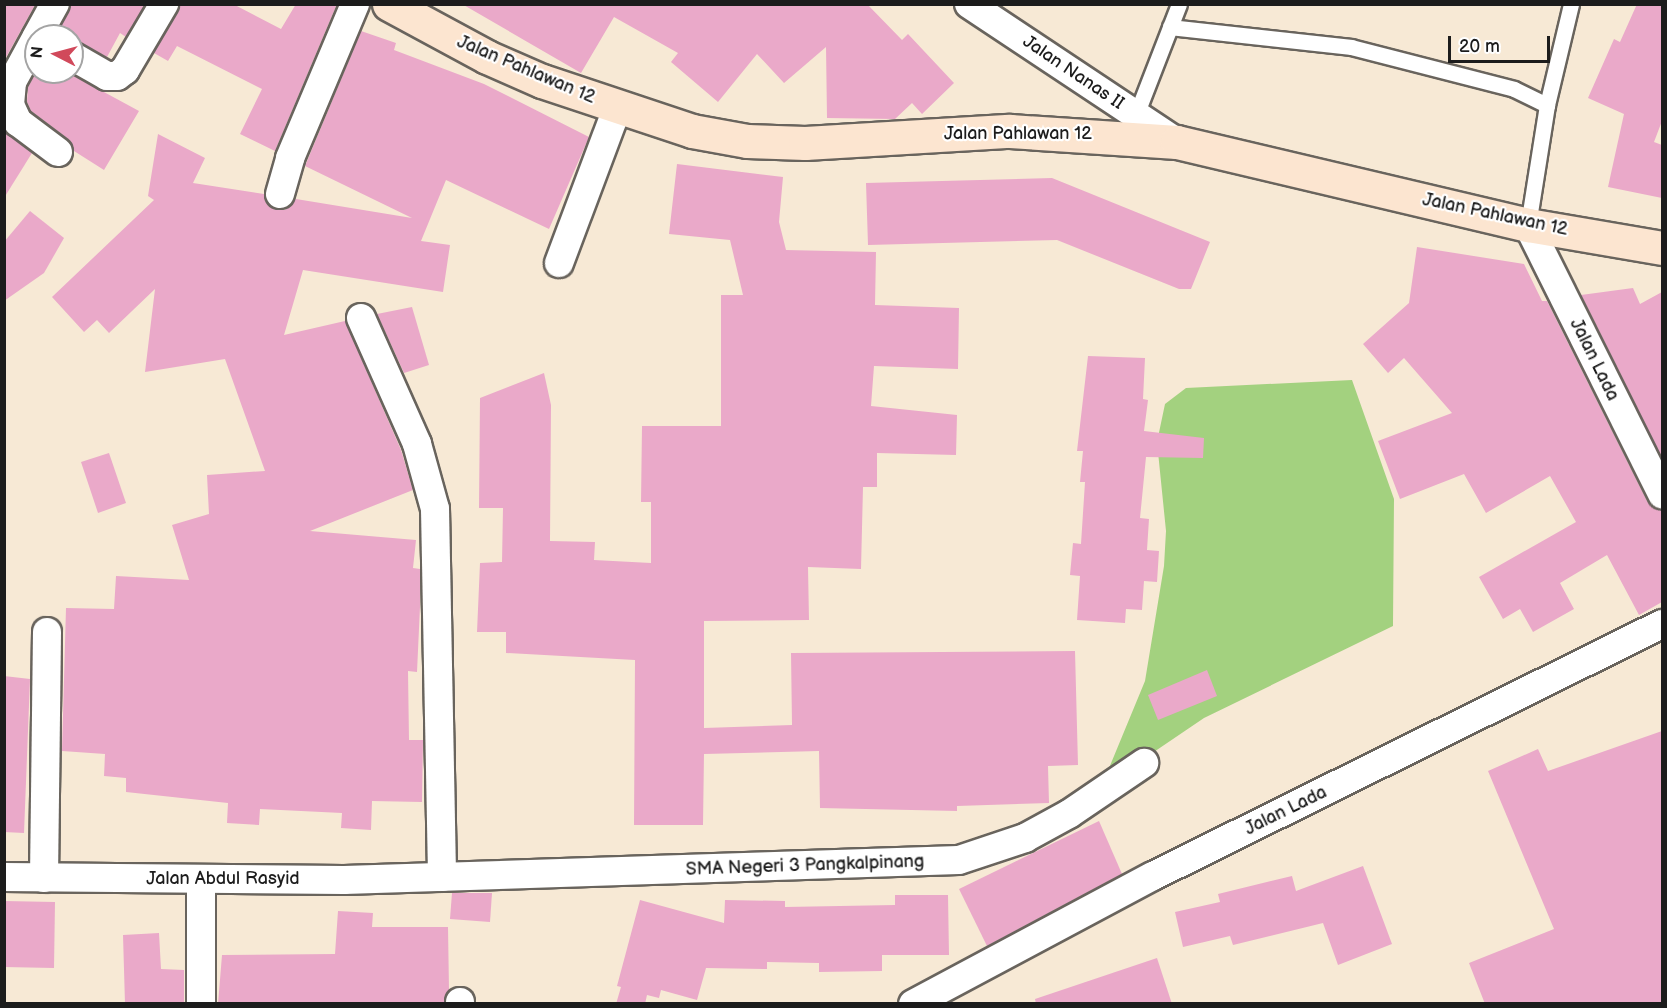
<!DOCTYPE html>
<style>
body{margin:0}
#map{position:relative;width:1667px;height:1008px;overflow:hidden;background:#f7e9d5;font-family:"Balsamiq Sans",sans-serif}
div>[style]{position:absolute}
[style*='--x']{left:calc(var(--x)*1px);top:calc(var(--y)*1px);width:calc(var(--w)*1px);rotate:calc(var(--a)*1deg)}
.green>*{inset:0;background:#a3d17f}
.building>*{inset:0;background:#eaa9c9}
.roads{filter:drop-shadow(2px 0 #69645d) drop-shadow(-2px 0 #69645d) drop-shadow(0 2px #69645d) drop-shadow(0 -2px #69645d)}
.lane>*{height:15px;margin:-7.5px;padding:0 7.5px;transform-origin:7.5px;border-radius:7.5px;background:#fff}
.street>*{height:28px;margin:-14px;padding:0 14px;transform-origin:14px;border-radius:14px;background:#fff}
.secondary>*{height:33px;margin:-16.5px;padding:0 16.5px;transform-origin:16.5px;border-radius:16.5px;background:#fce5d0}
span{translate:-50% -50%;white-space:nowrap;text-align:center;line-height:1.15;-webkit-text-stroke:4.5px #fff;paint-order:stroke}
.street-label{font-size:18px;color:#1c1c1c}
.frame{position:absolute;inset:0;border:6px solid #1c1c1c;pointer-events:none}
.north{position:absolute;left:24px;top:24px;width:60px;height:60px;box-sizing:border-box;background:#fff;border:2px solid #a4a4a4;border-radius:50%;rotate:276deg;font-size:16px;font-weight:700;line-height:24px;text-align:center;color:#1c1c1c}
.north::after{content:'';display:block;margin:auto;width:21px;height:27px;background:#d1495b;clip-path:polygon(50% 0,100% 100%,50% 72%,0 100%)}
.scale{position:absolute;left:1448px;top:36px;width:102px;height:27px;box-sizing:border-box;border:3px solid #1c1c1c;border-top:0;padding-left:8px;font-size:18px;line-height:21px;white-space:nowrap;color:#1c1c1c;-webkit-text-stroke:4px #fff;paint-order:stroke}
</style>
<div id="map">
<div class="green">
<i style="clip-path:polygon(1352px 380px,1394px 499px,1393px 626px,1204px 718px,1114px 779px,1107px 773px,1145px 681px,1164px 566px,1166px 531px,1157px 442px,1165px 404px,1186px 388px)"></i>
</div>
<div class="building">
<i style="clip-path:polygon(4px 4px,35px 5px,4px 61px)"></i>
<i style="clip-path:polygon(71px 4px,145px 4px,126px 37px,120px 33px,107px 57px,72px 40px,72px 36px,56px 36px)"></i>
<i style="clip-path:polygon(180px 4px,233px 4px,281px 29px,296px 4px,337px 4px,275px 151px,240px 134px,262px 89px,177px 46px,168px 61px,154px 53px)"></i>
<i style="clip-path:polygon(462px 4px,867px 4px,902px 40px,908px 34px,954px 83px,922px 114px,912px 103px,895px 119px,827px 118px,826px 47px,784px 83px,757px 54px,718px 102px,671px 62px,678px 53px,614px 17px,581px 73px)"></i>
<i style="clip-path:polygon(1637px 4px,1662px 4px,1662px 121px,1654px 142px,1662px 145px,1662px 198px,1608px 187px,1624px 114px,1588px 98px,1614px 39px,1620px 42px)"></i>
<i style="clip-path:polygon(361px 31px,396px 43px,394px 50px,484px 84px,589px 137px,549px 229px,446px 180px,421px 241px,450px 245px,443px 292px,303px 270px,284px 335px,345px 321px,401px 450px,413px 490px,310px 531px,416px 540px,413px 568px,420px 569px,420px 607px,417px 672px,408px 671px,409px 740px,423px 740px,422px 802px,372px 801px,371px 830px,341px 828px,342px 813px,260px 809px,259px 825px,227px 823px,228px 803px,126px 792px,126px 778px,104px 776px,105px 754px,62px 751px,66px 608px,114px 609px,116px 576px,189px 580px,172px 525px,209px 514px,207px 475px,265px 471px,225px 359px,145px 372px,155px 289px,109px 333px,97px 320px,84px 332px,52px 297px,154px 200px,148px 196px,158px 134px,205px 158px,193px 183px,264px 194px,268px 205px,276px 210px,285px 210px,296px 199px,412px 218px,305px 166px)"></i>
<i style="clip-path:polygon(36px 72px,67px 72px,139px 111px,104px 170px,74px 151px,68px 139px,31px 111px,27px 102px,28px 87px)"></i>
<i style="clip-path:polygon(4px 131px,32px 153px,4px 198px)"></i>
<i style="clip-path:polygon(677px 164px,783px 177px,779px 222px,786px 250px,876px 252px,875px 305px,959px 308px,958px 369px,874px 366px,871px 406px,957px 415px,956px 455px,877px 453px,877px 487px,863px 487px,861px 569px,808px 567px,809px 620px,704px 621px,704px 728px,792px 725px,791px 653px,1075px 651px,1078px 765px,1048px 766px,1049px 803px,957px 806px,957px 811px,820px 808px,819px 751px,704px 754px,703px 825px,634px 825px,635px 660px,506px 653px,506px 632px,477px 632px,480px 563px,502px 562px,503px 508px,479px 508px,480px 398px,544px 373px,551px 405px,550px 541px,595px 542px,594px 560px,651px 563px,651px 502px,641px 502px,642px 426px,721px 426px,721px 295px,743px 295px,730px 240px,669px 234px)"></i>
<i style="clip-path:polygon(1052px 178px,1210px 242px,1191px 289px,1179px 289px,1057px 240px,868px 245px,866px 183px)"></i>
<i style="clip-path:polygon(30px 211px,64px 238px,44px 273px,4px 301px,4px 242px)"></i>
<i style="clip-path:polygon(1417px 247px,1524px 264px,1542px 301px,1547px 301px,1647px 501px,1662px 510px,1662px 602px,1639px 615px,1607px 555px,1560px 583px,1574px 609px,1533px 632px,1520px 609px,1503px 619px,1479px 577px,1576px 522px,1550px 476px,1486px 513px,1464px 474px,1400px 499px,1378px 441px,1452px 413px,1404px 358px,1388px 373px,1363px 344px,1409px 303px)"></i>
<i style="clip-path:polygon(1633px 288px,1640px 304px,1662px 292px,1662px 458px,1581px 295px)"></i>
<i style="clip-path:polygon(412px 307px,429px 365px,404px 373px,377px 314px)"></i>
<i style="clip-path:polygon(1088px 356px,1145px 358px,1143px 399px,1148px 400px,1144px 431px,1204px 438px,1203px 458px,1146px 457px,1140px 518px,1149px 519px,1147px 550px,1159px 551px,1157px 582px,1144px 581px,1142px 610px,1126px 609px,1125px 623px,1077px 620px,1080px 576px,1070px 575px,1073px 543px,1081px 544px,1085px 482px,1080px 482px,1083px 451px,1077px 451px)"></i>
<i style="clip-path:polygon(109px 453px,126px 503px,98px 513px,81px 462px)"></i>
<i style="clip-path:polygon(1207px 670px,1217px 696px,1158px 720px,1148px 695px)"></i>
<i style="clip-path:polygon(4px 676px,30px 679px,24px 833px,4px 832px)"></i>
<i style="clip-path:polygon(1662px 731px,1662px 1004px,1485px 1004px,1469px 963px,1554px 929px,1488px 771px,1538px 749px,1548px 771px)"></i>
<i style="clip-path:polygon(1099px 821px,1122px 874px,987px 946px,959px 889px)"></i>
<i style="clip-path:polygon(1363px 866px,1392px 944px,1338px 965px,1323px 923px,1233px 945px,1230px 936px,1183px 947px,1175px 912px,1220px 902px,1218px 894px,1292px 876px,1296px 891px)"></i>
<i style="clip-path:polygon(452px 893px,492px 893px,490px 922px,450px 919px)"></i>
<i style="clip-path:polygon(895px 895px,948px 895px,949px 955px,882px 955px,882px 971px,819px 972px,819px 963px,767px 962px,767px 969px,706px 968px,697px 1000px,661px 990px,659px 998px,647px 995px,645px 1004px,616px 1004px,621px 987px,617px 986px,640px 900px,724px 923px,725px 900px,785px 901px,785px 907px,895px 905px)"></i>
<i style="clip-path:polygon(4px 901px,55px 902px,54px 968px,4px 967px)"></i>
<i style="clip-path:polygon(338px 911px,373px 913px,372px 927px,448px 927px,449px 990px,444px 1004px,218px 1004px,222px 955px,335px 954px)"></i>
<i style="clip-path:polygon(159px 933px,161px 969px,184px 970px,184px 1004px,125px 1004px,123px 935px)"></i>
<i style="clip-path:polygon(1157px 958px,1172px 1004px,1036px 1004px,1035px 999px)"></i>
</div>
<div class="roads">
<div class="lane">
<i style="--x:1170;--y:27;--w:182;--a:6.3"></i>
<i style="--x:1351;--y:47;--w:168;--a:14.4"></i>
<i style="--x:1514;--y:89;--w:37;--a:26"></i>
<i style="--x:1136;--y:115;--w:119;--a:-68.8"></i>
<i style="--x:1528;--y:225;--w:121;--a:-81"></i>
<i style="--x:1547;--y:105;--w:104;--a:-76.6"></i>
</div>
<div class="street">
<i style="--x:969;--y:4;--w:250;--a:33.6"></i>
<i style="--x:37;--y:36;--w:37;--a:-61"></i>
<i style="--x:36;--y:38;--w:50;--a:118.6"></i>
<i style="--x:12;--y:82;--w:23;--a:95"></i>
<i style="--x:10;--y:105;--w:19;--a:65"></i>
<i style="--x:18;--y:122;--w:50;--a:36.9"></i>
<i style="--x:72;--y:56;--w:40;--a:29.7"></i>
<i style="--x:107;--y:76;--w:10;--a:0"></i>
<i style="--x:117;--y:76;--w:10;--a:-37"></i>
<i style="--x:125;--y:70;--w:77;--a:-59.4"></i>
<i style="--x:280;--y:194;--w:37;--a:-74"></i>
<i style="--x:290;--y:158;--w:167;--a:-67.1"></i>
<i style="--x:1528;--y:225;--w:301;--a:63.5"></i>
<i style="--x:559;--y:263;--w:165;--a:-69.4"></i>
<i style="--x:361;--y:318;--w:138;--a:66"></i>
<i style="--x:417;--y:444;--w:67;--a:74.5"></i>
<i style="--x:435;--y:509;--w:368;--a:88.9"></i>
<i style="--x:4;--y:877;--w:340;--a:0.5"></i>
<i style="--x:344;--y:880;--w:615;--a:-1.86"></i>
<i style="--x:959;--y:860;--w:70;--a:-18.4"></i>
<i style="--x:1025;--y:838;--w:50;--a:-28.6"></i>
<i style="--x:1069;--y:814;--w:91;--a:-34.2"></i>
<i style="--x:44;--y:878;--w:246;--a:-89.3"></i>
<i style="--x:201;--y:879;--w:125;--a:90"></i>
<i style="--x:460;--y:1002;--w:2;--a:90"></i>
<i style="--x:913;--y:1004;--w:272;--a:-28.1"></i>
<i style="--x:1153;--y:876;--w:568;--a:-26.34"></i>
</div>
<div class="secondary">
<i style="--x:389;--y:4;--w:111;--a:28.4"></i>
<i style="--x:487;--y:57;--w:60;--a:23.6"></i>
<i style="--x:542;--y:81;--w:158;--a:18.4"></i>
<i style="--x:692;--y:131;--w:56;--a:10.3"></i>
<i style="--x:747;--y:141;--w:58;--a:2"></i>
<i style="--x:805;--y:143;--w:205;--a:-3.4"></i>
<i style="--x:1010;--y:131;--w:167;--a:3.8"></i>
<i style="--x:1177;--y:142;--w:361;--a:13.3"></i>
<i style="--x:1528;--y:225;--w:136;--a:9.7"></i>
</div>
</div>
<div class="street-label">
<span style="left:526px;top:70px;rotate:23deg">Jalan Pahlawan 12</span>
<span style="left:1073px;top:73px;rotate:34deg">Jalan Nanas II</span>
<span style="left:1018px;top:134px">Jalan Pahlawan 12</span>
<span style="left:1495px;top:215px;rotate:12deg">Jalan Pahlawan 12</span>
<span style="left:1594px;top:360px;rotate:64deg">Jalan Lada</span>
<span style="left:1286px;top:811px;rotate:-26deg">Jalan Lada</span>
<span style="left:805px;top:866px;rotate:-2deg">SMA Negeri 3 Pangkalpinang</span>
<span style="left:223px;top:879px">Jalan Abdul Rasyid</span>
</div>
<div class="frame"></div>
<div class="north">N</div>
<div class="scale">20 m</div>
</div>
